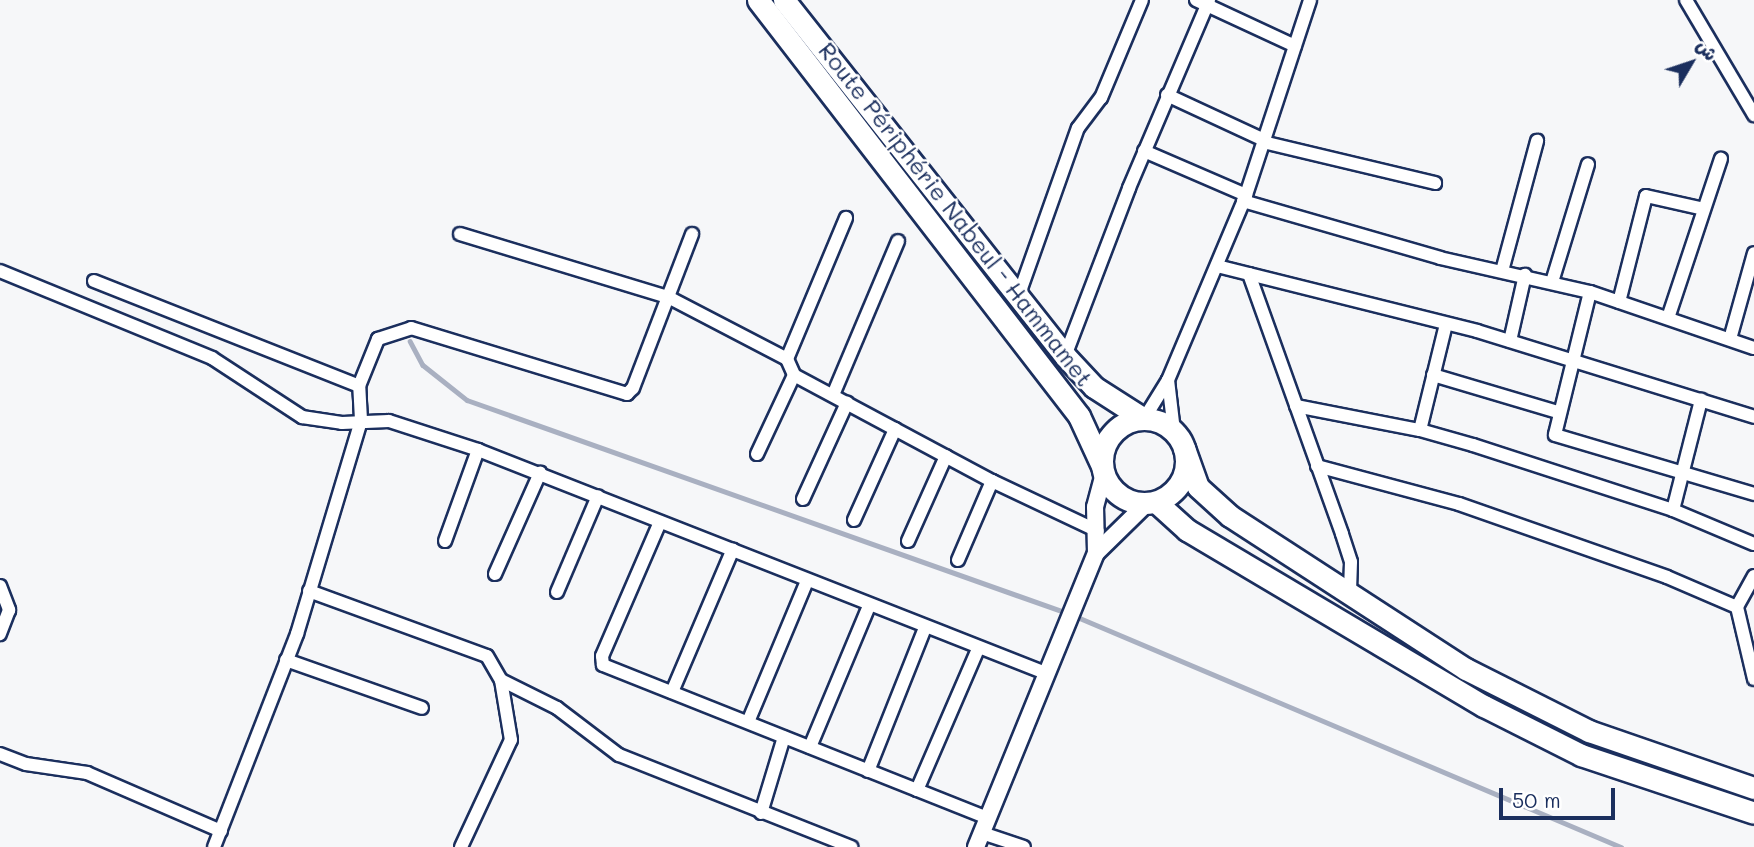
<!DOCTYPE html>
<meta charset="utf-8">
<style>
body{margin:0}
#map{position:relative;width:1754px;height:847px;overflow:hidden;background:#f6f7f9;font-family:Mali,"Playpen Sans Arabic",sans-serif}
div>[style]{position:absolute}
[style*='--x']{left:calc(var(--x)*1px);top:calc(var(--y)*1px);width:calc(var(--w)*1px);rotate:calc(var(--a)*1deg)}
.stream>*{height:4.5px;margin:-2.25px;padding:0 2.25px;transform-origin:2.25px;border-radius:2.25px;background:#a9b0c1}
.roads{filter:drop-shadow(2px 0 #1b2f5e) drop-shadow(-2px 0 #1b2f5e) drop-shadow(0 2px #1b2f5e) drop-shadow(0 -2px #1b2f5e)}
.minor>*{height:12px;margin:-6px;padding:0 6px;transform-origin:6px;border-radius:6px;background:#fff}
.tertiary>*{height:16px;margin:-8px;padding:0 8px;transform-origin:8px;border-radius:8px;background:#fff}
.trunk>*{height:21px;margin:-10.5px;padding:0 10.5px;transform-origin:10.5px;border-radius:10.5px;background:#fff}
.trunk>.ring{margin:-10.5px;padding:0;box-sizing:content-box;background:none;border:21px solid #fff;border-radius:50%}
span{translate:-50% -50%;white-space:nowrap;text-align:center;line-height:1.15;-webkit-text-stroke:5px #fff;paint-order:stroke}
.street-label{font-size:23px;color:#1b2f5e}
.north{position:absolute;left:1656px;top:28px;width:70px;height:70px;-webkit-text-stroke:5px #fff;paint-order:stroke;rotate:51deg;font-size:19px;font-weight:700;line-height:28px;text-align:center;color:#1b2f5e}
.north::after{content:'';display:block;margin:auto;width:24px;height:32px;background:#1b2f5e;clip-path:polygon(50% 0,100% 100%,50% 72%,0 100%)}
.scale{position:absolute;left:1499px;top:788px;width:116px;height:32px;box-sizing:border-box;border:4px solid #1b2f5e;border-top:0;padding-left:9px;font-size:21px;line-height:24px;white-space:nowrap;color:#1b2f5e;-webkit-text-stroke:5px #fff;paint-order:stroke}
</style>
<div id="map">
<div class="stream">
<i style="--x:410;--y:341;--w:27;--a:62"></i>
<i style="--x:423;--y:365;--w:56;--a:38.5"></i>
<i style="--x:467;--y:400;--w:637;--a:19.54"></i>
<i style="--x:1075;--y:616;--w:593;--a:22.93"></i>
</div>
<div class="roads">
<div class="minor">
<i style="--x:1196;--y:0;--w:109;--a:24.9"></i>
<i style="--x:1686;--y:0;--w:134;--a:59.4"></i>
<i style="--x:1167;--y:95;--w:107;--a:24.9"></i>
<i style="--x:1263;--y:142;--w:177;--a:13.4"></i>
<i style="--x:1144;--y:151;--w:111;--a:23.3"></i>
<i style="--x:1243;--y:201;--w:205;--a:16.1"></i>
<i style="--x:1440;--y:258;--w:154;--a:12.8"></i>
<i style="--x:1590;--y:292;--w:173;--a:18.9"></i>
<i style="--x:460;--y:234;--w:217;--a:16.9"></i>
<i style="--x:668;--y:297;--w:134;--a:27.5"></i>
<i style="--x:787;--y:359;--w:17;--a:66"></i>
<i style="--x:794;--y:375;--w:225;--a:28.2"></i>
<i style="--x:992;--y:481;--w:117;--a:25.3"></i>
<i style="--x:1217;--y:266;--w:268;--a:14"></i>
<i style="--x:1477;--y:331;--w:290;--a:17.2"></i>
<i style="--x:0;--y:271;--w:229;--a:22.3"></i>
<i style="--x:212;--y:358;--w:108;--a:33.2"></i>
<i style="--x:302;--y:417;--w:40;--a:8.5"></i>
<i style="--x:342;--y:423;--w:47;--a:-2.4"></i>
<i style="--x:389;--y:421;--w:94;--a:18"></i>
<i style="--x:478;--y:450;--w:612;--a:21.45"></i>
<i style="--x:1502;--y:271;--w:135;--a:-74.9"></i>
<i style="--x:1249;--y:274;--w:276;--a:70.3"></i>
<i style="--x:1342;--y:534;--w:29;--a:72"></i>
<i style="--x:1351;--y:562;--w:33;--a:92"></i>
<i style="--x:94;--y:281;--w:285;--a:21.6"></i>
<i style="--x:1552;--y:282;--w:123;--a:-73"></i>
<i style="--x:1590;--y:292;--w:147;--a:103.8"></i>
<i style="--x:1555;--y:435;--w:208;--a:16.5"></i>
<i style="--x:1018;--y:297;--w:179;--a:-70.5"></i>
<i style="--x:1078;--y:128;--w:38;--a:-53"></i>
<i style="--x:1101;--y:98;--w:106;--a:-67.3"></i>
<i style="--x:1619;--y:302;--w:109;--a:-75.7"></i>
<i style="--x:1646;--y:196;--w:59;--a:12.6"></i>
<i style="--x:1668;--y:318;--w:168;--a:-71.6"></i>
<i style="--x:1730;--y:339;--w:89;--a:-74.4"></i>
<i style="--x:1510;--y:341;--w:68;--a:-77.2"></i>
<i style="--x:1065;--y:356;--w:180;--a:-69.1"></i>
<i style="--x:1129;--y:188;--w:204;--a:-66.9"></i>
<i style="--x:787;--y:359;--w:153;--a:-67.3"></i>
<i style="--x:1433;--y:375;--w:130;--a:16.5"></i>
<i style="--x:1168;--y:380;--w:51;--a:83.3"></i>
<i style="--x:833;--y:395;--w:167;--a:-67.1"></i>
<i style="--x:1296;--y:406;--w:126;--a:11"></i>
<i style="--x:1420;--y:430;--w:55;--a:15.8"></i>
<i style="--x:1473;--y:445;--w:210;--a:18"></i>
<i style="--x:1673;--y:510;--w:88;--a:22.8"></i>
<i style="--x:1144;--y:419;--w:46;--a:-58.4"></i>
<i style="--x:1168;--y:380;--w:201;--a:-67.1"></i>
<i style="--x:1246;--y:195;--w:205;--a:-71.8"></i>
<i style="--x:1420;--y:430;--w:109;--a:-76.2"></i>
<i style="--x:757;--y:454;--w:87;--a:-64.9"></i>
<i style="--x:1317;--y:466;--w:147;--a:15"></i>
<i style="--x:1459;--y:504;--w:220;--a:19.3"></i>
<i style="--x:1667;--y:577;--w:76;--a:23.2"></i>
<i style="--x:803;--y:499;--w:106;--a:-65.4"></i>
<i style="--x:1673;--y:510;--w:114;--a:-75.7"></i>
<i style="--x:854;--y:520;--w:100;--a:-65.7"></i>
<i style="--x:660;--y:522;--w:146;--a:113.4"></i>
<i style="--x:602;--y:656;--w:9;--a:84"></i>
<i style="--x:603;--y:665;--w:414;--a:21.7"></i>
<i style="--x:445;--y:541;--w:97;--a:-70.1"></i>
<i style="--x:908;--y:541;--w:93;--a:-65.9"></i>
<i style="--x:958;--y:560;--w:86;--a:-66.7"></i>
<i style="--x:495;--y:574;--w:111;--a:-66"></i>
<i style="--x:1754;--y:576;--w:35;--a:119"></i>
<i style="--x:1737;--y:607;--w:74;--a:76.7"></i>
<i style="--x:0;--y:586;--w:26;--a:69"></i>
<i style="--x:9;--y:610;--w:26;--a:111"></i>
<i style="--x:309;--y:591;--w:189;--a:20.1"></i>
<i style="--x:487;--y:656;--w:28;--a:60"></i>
<i style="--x:501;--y:680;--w:63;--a:26.6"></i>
<i style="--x:557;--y:708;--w:78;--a:37.2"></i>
<i style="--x:619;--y:755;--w:250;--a:21.6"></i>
<i style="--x:557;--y:592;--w:104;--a:-66.9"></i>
<i style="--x:286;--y:660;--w:144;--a:19.4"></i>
<i style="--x:672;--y:692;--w:155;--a:-66.9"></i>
<i style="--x:748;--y:722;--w:153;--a:-67.3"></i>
<i style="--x:810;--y:747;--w:153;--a:-67.3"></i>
<i style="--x:0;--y:754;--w:28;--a:21"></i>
<i style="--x:26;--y:764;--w:62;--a:8.4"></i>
<i style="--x:87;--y:773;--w:146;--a:23.4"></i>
<i style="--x:868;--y:771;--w:154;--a:-68.3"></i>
<i style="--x:917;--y:790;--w:154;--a:-66.6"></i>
<i style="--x:761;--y:813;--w:79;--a:-73.2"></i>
<i style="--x:982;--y:833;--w:44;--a:18.4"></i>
<i style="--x:214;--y:847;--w:229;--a:-68.7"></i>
<i style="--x:297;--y:634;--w:223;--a:-73.3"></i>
<i style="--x:361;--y:420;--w:34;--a:-93"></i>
<i style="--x:359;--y:386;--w:51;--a:-68"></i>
<i style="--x:378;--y:339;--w:35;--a:-18"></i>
<i style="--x:411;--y:328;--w:226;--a:17"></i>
<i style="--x:627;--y:394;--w:8;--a:-45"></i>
<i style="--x:633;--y:388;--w:165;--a:-69"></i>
<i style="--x:461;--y:847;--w:118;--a:-65"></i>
<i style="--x:511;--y:740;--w:61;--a:-99.5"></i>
</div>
<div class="tertiary">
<i style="--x:1096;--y:553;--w:70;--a:-44.4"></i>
<i style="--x:976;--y:847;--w:318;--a:-67.8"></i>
<i style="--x:1096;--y:553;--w:46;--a:-91.2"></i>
<i style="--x:1095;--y:507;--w:34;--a:-75"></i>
</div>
<div class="trunk">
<i style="--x:758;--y:0;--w:525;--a:52.34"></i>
<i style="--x:1079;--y:416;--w:55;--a:65.3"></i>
<i style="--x:784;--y:0;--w:454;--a:51.7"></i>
<i style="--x:1065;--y:356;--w:42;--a:46.9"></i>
<i style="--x:1094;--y:387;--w:59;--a:32.6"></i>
<i class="ring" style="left:1102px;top:419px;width:63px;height:63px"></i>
<i style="--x:1184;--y:448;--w:41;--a:70.3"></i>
<i style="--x:1198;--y:487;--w:43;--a:42.2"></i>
<i style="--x:1230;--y:516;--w:281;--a:33"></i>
<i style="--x:1466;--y:669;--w:138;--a:26.8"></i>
<i style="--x:1589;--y:731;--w:175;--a:19.1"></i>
<i style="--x:1156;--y:502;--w:42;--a:42.1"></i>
<i style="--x:1187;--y:530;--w:345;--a:30.7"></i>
<i style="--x:1484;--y:706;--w:109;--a:26.8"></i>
<i style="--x:1581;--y:755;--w:182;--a:18.5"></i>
</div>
</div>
<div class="street-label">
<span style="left:956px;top:214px;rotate:52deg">Route Périphérie Nabeul - Hammamet</span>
</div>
<div class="north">ش</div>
<div class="scale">50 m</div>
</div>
